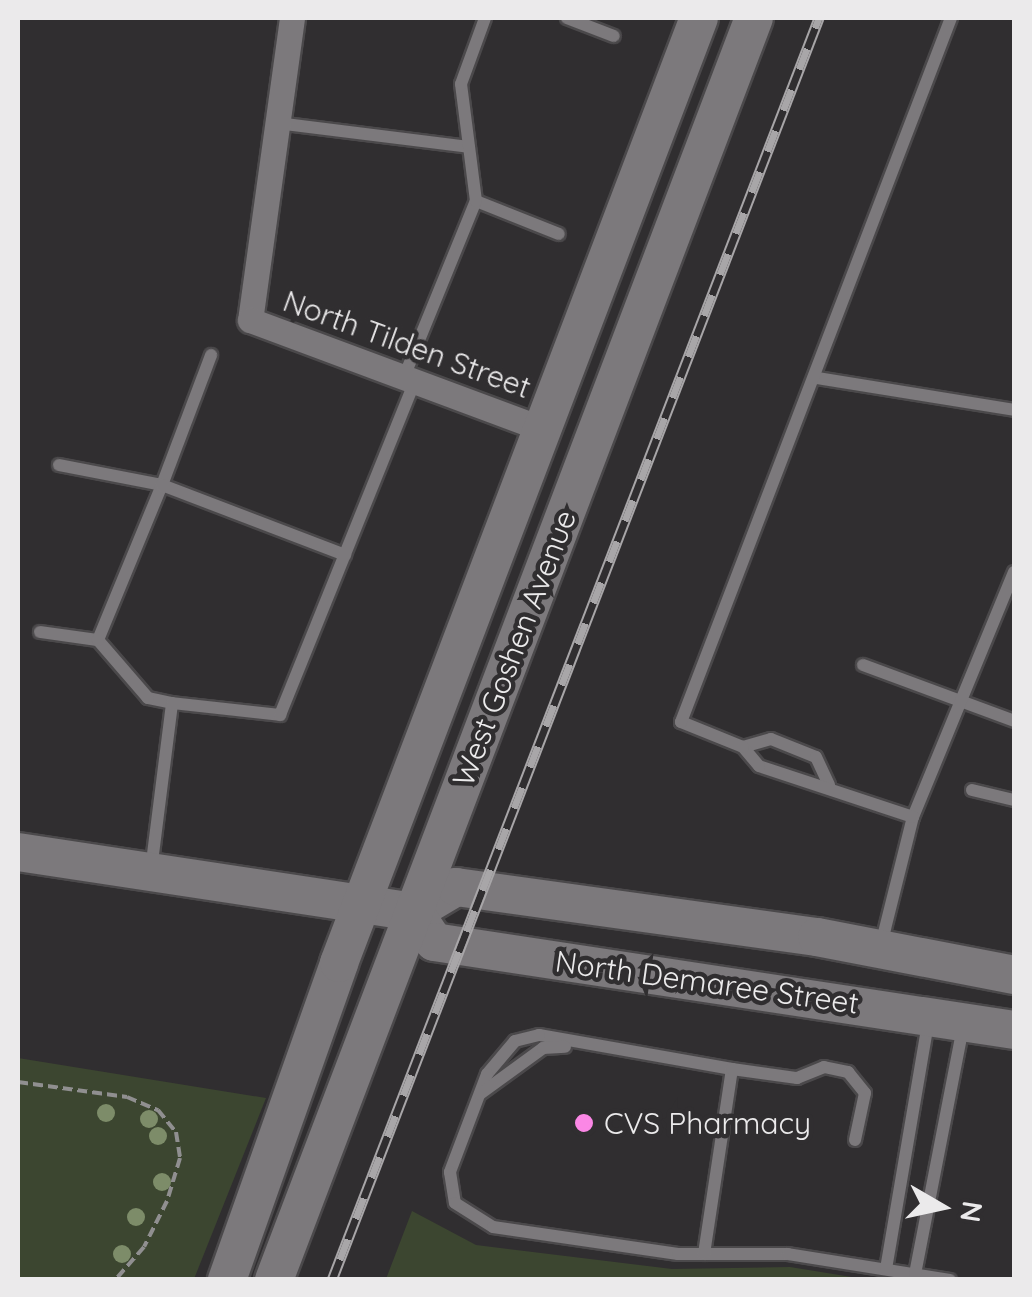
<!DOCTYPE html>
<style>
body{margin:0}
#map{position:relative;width:1032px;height:1297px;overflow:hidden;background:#302e30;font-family:Quicksand,sans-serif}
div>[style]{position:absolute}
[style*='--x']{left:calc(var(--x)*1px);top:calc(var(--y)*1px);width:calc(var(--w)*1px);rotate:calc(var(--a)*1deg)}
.green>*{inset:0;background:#3c4630}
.path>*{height:4px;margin-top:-2px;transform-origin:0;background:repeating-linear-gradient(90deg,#908f90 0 10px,transparent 0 15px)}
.roads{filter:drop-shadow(2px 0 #4b494b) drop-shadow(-2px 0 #4b494b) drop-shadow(0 2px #4b494b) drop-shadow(0 -2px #4b494b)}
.lane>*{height:12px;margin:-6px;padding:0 6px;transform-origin:6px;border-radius:6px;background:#7c797c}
.street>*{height:25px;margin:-12.5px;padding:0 12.5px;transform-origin:12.5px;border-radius:12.5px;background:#7c797c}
.secondary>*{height:38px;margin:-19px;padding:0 19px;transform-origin:19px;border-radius:19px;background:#7c797c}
.rail>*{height:11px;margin-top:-5.5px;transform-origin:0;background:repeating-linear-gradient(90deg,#302e30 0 22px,#a8a6a8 0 44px);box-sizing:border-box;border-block:2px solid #a8a6a8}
.trees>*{width:18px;height:18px;margin:-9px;border-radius:50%;background:#7d8c69}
.dots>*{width:28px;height:28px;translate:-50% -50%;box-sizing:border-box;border:5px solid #302e30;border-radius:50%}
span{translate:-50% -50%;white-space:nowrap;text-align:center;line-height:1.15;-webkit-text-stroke:9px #302e30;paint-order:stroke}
.street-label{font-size:30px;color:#ebeaeb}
.poi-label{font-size:30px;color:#ebeaeb}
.left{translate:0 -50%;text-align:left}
.frame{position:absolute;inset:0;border:20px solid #ebeaeb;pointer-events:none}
.north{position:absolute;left:892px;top:1157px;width:100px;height:100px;-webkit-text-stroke:8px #302e30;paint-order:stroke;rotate:99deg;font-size:28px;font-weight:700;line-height:40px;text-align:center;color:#ebeaeb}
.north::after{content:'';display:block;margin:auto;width:35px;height:45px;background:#ebeaeb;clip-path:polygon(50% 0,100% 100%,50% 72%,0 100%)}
</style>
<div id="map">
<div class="green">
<i style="clip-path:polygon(18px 1058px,266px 1098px,194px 1279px,18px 1279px)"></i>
<i style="clip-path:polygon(412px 1211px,476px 1245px,672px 1269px,790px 1267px,864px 1279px,386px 1279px)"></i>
</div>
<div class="path">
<i style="--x:18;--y:1082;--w:110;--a:7.8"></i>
<i style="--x:127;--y:1097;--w:34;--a:23"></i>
<i style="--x:158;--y:1110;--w:28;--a:51"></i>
<i style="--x:176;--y:1132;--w:26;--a:81"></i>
<i style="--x:180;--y:1158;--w:45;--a:106.8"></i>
<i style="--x:167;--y:1201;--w:51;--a:116.6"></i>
<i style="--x:144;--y:1247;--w:44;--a:131.3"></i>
</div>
<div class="roads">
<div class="lane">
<i style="--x:567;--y:18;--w:50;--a:21"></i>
<i style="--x:277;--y:123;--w:193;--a:7.1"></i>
<i style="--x:476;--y:201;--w:89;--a:21.7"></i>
<i style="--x:404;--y:377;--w:190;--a:-67.8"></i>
<i style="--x:476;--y:201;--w:118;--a:-97.3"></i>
<i style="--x:461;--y:84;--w:70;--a:-70"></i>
<i style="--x:817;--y:378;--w:200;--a:9.2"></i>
<i style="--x:59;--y:465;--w:105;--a:11"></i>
<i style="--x:162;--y:485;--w:139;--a:-69.3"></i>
<i style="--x:40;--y:632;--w:59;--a:7.9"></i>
<i style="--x:863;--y:665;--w:161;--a:20.3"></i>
<i style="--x:172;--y:703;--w:25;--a:-168"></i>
<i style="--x:148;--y:698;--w:77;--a:-130.8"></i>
<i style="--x:98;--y:640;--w:168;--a:-67.6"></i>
<i style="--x:162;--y:485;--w:196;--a:20.9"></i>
<i style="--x:743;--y:747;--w:29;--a:-16"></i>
<i style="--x:771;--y:739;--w:48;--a:21.8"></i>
<i style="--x:816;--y:757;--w:31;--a:65"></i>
<i style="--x:972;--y:790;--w:43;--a:13.4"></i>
<i style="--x:913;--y:817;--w:265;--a:-67.6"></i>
<i style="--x:151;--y:870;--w:168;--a:-82.8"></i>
<i style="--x:172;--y:703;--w:109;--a:6.3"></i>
<i style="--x:280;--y:715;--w:360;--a:-68"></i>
<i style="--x:881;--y:945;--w:132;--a:-76"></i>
<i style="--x:913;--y:817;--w:162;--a:-161.7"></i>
<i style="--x:759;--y:766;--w:25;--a:-130"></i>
<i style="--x:743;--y:747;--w:67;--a:-158"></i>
<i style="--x:681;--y:722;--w:754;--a:-69.02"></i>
<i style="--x:732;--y:1069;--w:196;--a:-170"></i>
<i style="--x:539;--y:1035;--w:25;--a:166"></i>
<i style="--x:515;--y:1041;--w:43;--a:130.3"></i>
<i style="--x:487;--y:1074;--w:105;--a:110.7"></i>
<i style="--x:450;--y:1172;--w:31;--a:81"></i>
<i style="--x:455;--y:1203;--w:45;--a:32.3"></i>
<i style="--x:493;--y:1227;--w:187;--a:8.3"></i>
<i style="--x:678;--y:1254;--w:110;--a:0"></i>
<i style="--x:788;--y:1254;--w:164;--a:9.1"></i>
<i style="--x:480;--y:1094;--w:78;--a:-36.1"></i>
<i style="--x:543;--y:1048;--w:22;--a:-3"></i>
<i style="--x:704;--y:1254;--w:187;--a:-81.4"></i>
<i style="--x:732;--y:1069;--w:66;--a:7.9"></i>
<i style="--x:797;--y:1078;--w:29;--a:-22"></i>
<i style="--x:824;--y:1067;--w:25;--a:12"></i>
<i style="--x:848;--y:1072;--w:27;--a:51"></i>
<i style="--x:865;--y:1093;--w:48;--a:102"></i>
<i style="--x:886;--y:1269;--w:251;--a:-80.3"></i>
<i style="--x:915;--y:1274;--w:253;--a:-79"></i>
</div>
<div class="street">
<i style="--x:292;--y:18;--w:305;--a:97.9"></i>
<i style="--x:250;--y:320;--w:310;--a:20.4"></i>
</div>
<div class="secondary">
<i style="--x:18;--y:852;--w:401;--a:8.6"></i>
<i style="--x:414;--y:912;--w:49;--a:-30.8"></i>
<i style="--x:456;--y:887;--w:364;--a:7.9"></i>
<i style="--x:817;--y:937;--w:201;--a:10.9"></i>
<i style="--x:414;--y:912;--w:36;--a:56"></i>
<i style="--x:434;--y:942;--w:587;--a:8.63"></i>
<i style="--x:227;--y:1280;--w:336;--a:-70.5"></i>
<i style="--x:339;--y:963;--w:1011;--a:-69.15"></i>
<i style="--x:274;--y:1280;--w:1350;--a:-69.18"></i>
</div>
</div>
<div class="rail">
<i style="--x:332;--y:1280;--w:1353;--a:-68.9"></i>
</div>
<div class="trees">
<i style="left:106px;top:1113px"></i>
<i style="left:149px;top:1119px"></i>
<i style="left:158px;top:1136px"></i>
<i style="left:162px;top:1182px"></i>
<i style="left:136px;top:1217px"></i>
<i style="left:122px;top:1254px"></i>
</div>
<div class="dots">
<i style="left:584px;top:1123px;background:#fb87e5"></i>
</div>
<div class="street-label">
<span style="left:407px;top:344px;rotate:20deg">North Tilden Street</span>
<span style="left:514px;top:648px;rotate:-69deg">West Goshen Avenue</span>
<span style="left:707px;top:982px;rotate:8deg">North Demaree Street</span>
</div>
<div class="poi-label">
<span class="left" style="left:604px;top:1123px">CVS Pharmacy</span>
</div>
<div class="frame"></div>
<div class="north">N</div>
</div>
